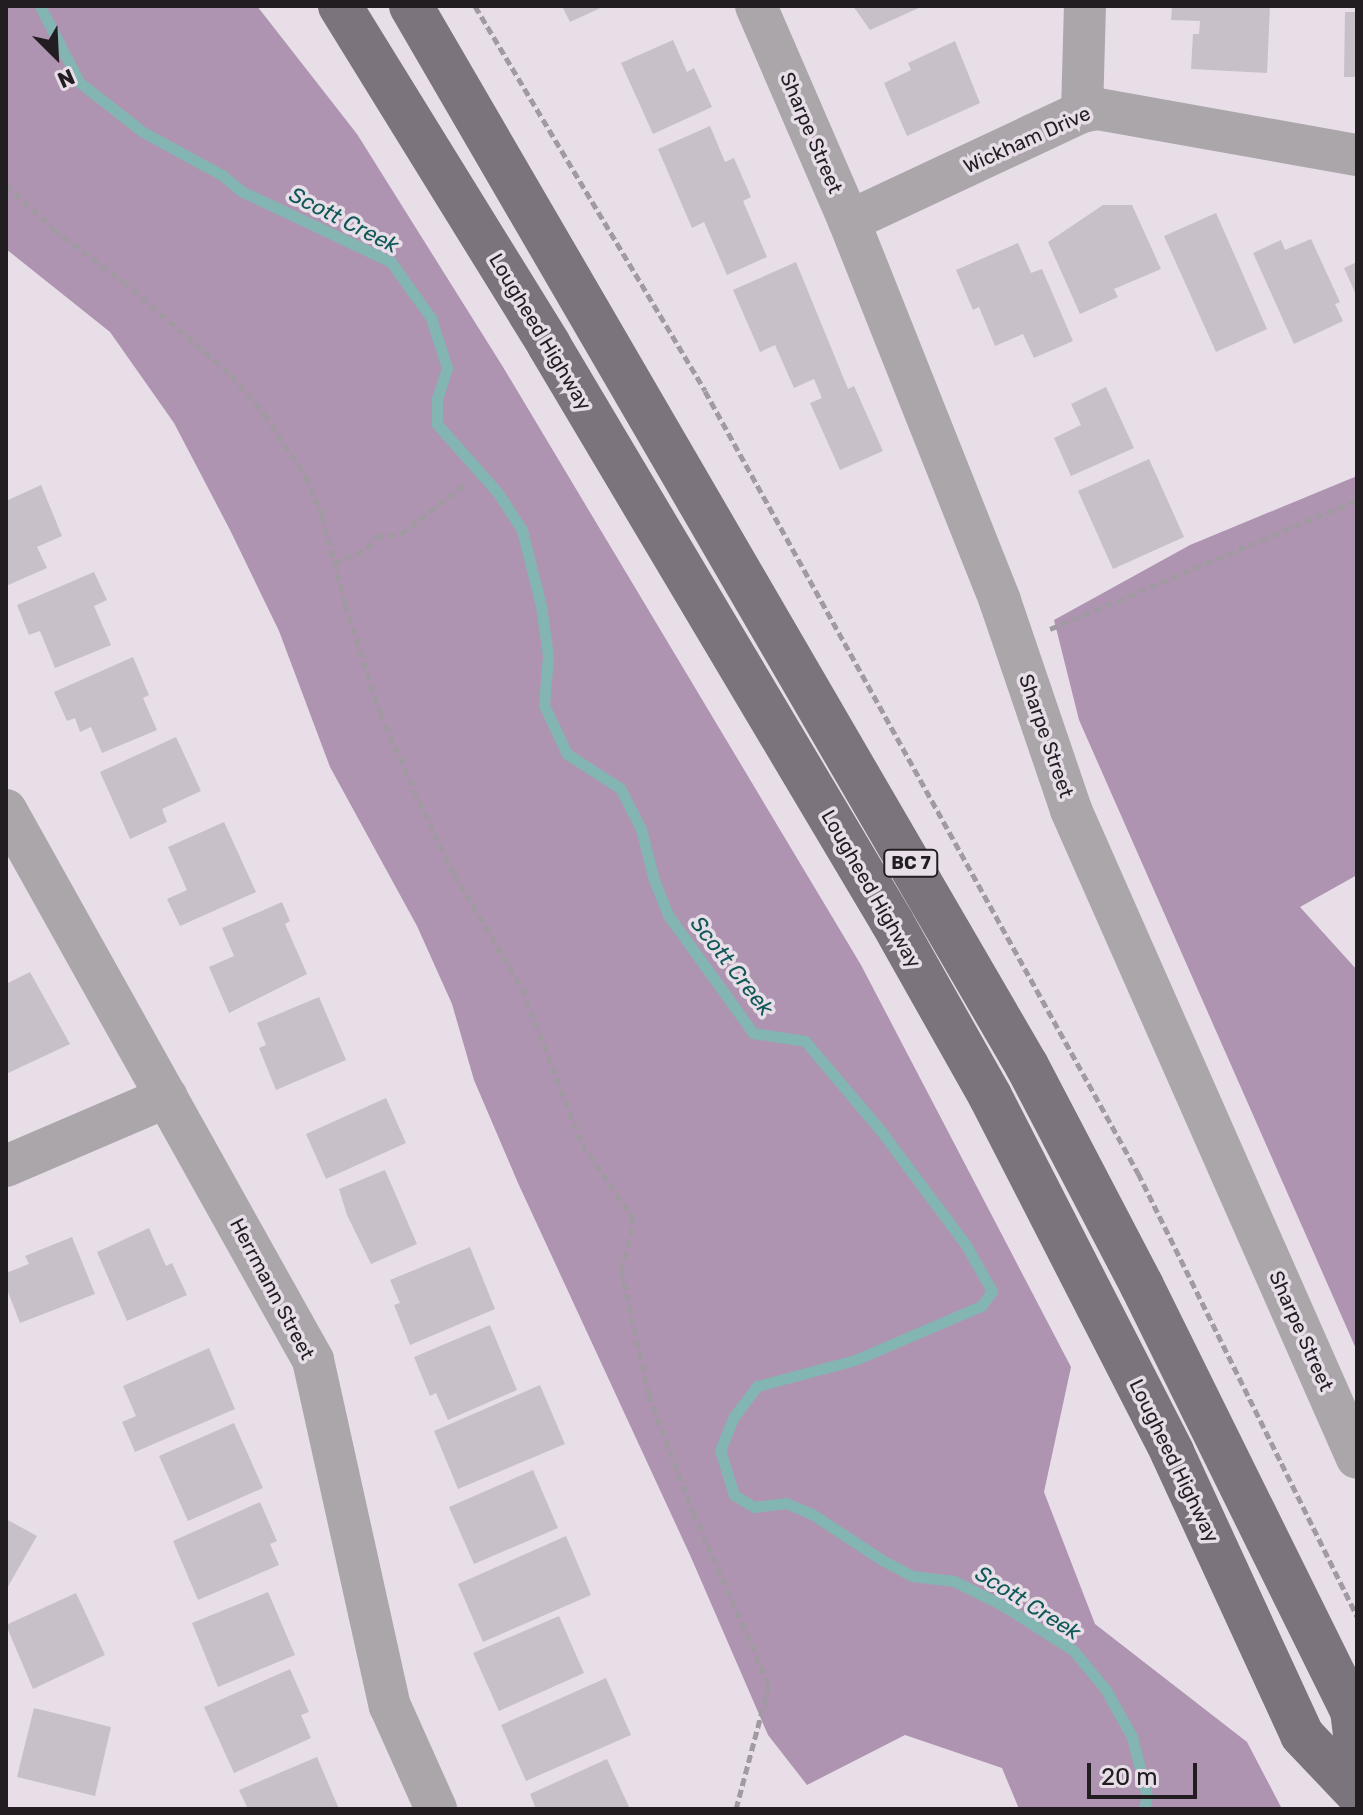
<!DOCTYPE html>
<style>
body{margin:0}
#map{position:relative;width:1363px;height:1815px;overflow:hidden;background:#e7dee8;font-family:Rubik,sans-serif}
div>[style]{position:absolute}
[style*='--x']{left:calc(var(--x)*1px);top:calc(var(--y)*1px);width:calc(var(--w)*1px);rotate:calc(var(--a)*1deg)}
.forest>*{inset:0;background:#af94b2}
.stream>*{height:11px;margin:-5.5px;padding:0 5.5px;transform-origin:5.5px;border-radius:5.5px;background:#83b5b3}
.building>*{inset:0;background:#c8c0c9}
.path>*{height:5px;margin-top:-2.5px;transform-origin:0;background:repeating-linear-gradient(90deg,#a19aa2 0 8px,transparent 0 12px)}
.minor>*{height:42px;margin:-21px;padding:0 21px;transform-origin:21px;border-radius:21px;background:#aaa6aa}
.major>*{height:44px;margin:-22px;padding:0 22px;transform-origin:22px;border-radius:22px;background:#7b747c}
span{translate:-50% -50%;white-space:nowrap;text-align:center;line-height:1.15;-webkit-text-stroke:7px #e7dee8;paint-order:stroke}
.shield-label span{padding:2px 6px;background:#e7dee8;border:2px solid;border-radius:6px;-webkit-text-stroke-width:0}
.shield-label{font-size:18px;color:#211d21;font-weight:700}
.street-label{font-size:20px;color:#211d21}
.water-label{font-size:22px;color:#105857;font-style:italic}
.frame{position:absolute;inset:0;border:8px solid #211d21;pointer-events:none}
.north{position:absolute;left:16px;top:16px;width:80px;height:80px;-webkit-text-stroke:6px #e7dee8;paint-order:stroke;rotate:156deg;font-size:22px;font-weight:700;line-height:32px;text-align:center;color:#211d21}
.north::after{content:'';display:block;margin:auto;width:28px;height:36px;background:#211d21;clip-path:polygon(50% 0,100% 100%,50% 72%,0 100%)}
.scale{position:absolute;left:1087px;top:1763px;width:110px;height:36px;box-sizing:border-box;border:4px solid #211d21;border-top:0;padding-left:10px;font-size:24px;line-height:28px;white-space:nowrap;color:#211d21;-webkit-text-stroke:6px #e7dee8;paint-order:stroke}
</style>
<div id="map">
<div class="forest">
<i style="clip-path:polygon(6px 6px,257px 6px,357px 134px,503px 367px,861px 965px,1071px 1367px,1044px 1492px,1095px 1624px,1247px 1742px,1282px 1809px,1019px 1809px,1002px 1768px,905px 1735px,807px 1785px,768px 1735px,690px 1555px,518px 1183px,474px 1080px,452px 1004px,417px 926px,330px 767px,279px 631px,230px 530px,174px 423px,110px 332px,6px 249px)"></i>
<i style="clip-path:polygon(1357px 476px,1357px 875px,1300px 907px,1357px 970px,1357px 1351px,1079px 720px,1054px 620px,1190px 545px)"></i>
</div>
<div class="stream">
<i style="--x:40;--y:6;--w:85;--a:62.8"></i>
<i style="--x:79;--y:82;--w:81;--a:38"></i>
<i style="--x:143;--y:132;--w:90;--a:28.6"></i>
<i style="--x:222;--y:175;--w:25;--a:40"></i>
<i style="--x:241;--y:191;--w:166;--a:25.3"></i>
<i style="--x:391;--y:262;--w:69;--a:54.5"></i>
<i style="--x:431;--y:318;--w:52;--a:72.3"></i>
<i style="--x:447;--y:368;--w:32;--a:108"></i>
<i style="--x:437;--y:398;--w:26;--a:90"></i>
<i style="--x:437;--y:424;--w:92;--a:48.5"></i>
<i style="--x:498;--y:493;--w:44;--a:57"></i>
<i style="--x:522;--y:530;--w:78;--a:76"></i>
<i style="--x:541;--y:606;--w:50;--a:82"></i>
<i style="--x:548;--y:656;--w:49;--a:94.7"></i>
<i style="--x:544;--y:705;--w:54;--a:64.9"></i>
<i style="--x:567;--y:754;--w:63;--a:32.7"></i>
<i style="--x:620;--y:788;--w:46;--a:62.9"></i>
<i style="--x:641;--y:829;--w:53;--a:75.7"></i>
<i style="--x:654;--y:880;--w:38;--a:68"></i>
<i style="--x:668;--y:915;--w:145;--a:54.2"></i>
<i style="--x:753;--y:1033;--w:53;--a:8.7"></i>
<i style="--x:805;--y:1041;--w:118;--a:49.8"></i>
<i style="--x:881;--y:1131;--w:142;--a:53.3"></i>
<i style="--x:966;--y:1245;--w:53;--a:60.5"></i>
<i style="--x:992;--y:1291;--w:19;--a:126"></i>
<i style="--x:981;--y:1306;--w:137;--a:156.8"></i>
<i style="--x:855;--y:1360;--w:101;--a:165.1"></i>
<i style="--x:757;--y:1386;--w:38;--a:127"></i>
<i style="--x:734;--y:1416;--w:37;--a:112"></i>
<i style="--x:720;--y:1450;--w:47;--a:72.7"></i>
<i style="--x:734;--y:1495;--w:23;--a:31"></i>
<i style="--x:754;--y:1507;--w:32;--a:-7"></i>
<i style="--x:786;--y:1503;--w:28;--a:23"></i>
<i style="--x:812;--y:1514;--w:84;--a:33.3"></i>
<i style="--x:882;--y:1560;--w:34;--a:28"></i>
<i style="--x:912;--y:1576;--w:42;--a:6.8"></i>
<i style="--x:954;--y:1581;--w:54;--a:26.6"></i>
<i style="--x:1002;--y:1605;--w:84;--a:32.4"></i>
<i style="--x:1073;--y:1650;--w:52;--a:50.5"></i>
<i style="--x:1106;--y:1690;--w:54;--a:61"></i>
<i style="--x:1132;--y:1737;--w:61;--a:75.7"></i>
<i style="--x:1147;--y:1796;--w:13;--a:103"></i>
</div>
<div class="building">
<i style="clip-path:polygon(562px 6px,605px 6px,570px 22px)"></i>
<i style="clip-path:polygon(853px 6px,923px 6px,870px 30px)"></i>
<i style="clip-path:polygon(1172px 6px,1270px 6px,1267px 73px,1191px 69px,1193px 34px,1199px 34px,1200px 21px,1171px 20px)"></i>
<i style="clip-path:polygon(1345px 12px,1357px 12px,1357px 77px,1344px 77px)"></i>
<i style="clip-path:polygon(673px 40px,687px 72px,694px 68px,712px 107px,653px 134px,621px 63px)"></i>
<i style="clip-path:polygon(955px 41px,980px 103px,907px 136px,884px 83px,911px 70px,908px 63px)"></i>
<i style="clip-path:polygon(710px 126px,725px 162px,734px 158px,751px 197px,743px 201px,767px 257px,727px 275px,704px 222px,692px 228px,658px 149px)"></i>
<i style="clip-path:polygon(1103px 205px,1132px 205px,1161px 269px,1114px 289px,1118px 297px,1080px 314px,1048px 242px)"></i>
<i style="clip-path:polygon(1216px 213px,1267px 329px,1216px 352px,1164px 236px)"></i>
<i style="clip-path:polygon(1311px 239px,1340px 302px,1335px 304px,1343px 321px,1294px 344px,1253px 253px,1281px 240px,1285px 250px)"></i>
<i style="clip-path:polygon(1018px 243px,1031px 273px,1042px 269px,1073px 341px,1034px 358px,1023px 334px,995px 346px,979px 307px,973px 310px,956px 270px)"></i>
<i style="clip-path:polygon(796px 262px,848px 389px,854px 386px,883px 451px,840px 470px,810px 403px,822px 398px,814px 379px,794px 388px,775px 345px,760px 352px,733px 290px)"></i>
<i style="clip-path:polygon(1357px 262px,1357px 297px,1344px 268px)"></i>
<i style="clip-path:polygon(1106px 387px,1134px 448px,1071px 476px,1054px 438px,1081px 425px,1071px 404px)"></i>
<i style="clip-path:polygon(1149px 459px,1184px 537px,1113px 569px,1078px 491px)"></i>
<i style="clip-path:polygon(41px 485px,62px 536px,37px 547px,47px 568px,6px 586px,6px 501px)"></i>
<i style="clip-path:polygon(94px 572px,107px 600px,94px 606px,111px 645px,55px 668px,40px 631px,29px 635px,17px 605px)"></i>
<i style="clip-path:polygon(133px 657px,149px 695px,143px 698px,157px 730px,102px 753px,91px 727px,80px 732px,75px 718px,67px 721px,54px 692px)"></i>
<i style="clip-path:polygon(176px 737px,201px 791px,162px 809px,167px 822px,130px 839px,100px 772px)"></i>
<i style="clip-path:polygon(224px 822px,256px 892px,180px 926px,167px 899px,187px 890px,168px 847px)"></i>
<i style="clip-path:polygon(282px 902px,290px 921px,285px 924px,307px 974px,229px 1013px,209px 967px,234px 956px,222px 928px)"></i>
<i style="clip-path:polygon(30px 972px,70px 1044px,6px 1074px,6px 984px)"></i>
<i style="clip-path:polygon(319px 997px,346px 1060px,276px 1090px,259px 1048px,266px 1045px,257px 1023px)"></i>
<i style="clip-path:polygon(386px 1098px,406px 1143px,326px 1179px,306px 1134px)"></i>
<i style="clip-path:polygon(385px 1170px,417px 1244px,371px 1264px,347px 1215px,339px 1189px)"></i>
<i style="clip-path:polygon(149px 1228px,166px 1266px,172px 1263px,187px 1295px,127px 1321px,97px 1252px)"></i>
<i style="clip-path:polygon(72px 1237px,95px 1294px,20px 1323px,6px 1287px,6px 1273px,29px 1264px,25px 1256px)"></i>
<i style="clip-path:polygon(470px 1247px,495px 1309px,410px 1345px,394px 1305px,400px 1303px,390px 1280px)"></i>
<i style="clip-path:polygon(490px 1325px,517px 1390px,448px 1420px,436px 1393px,430px 1396px,414px 1357px)"></i>
<i style="clip-path:polygon(209px 1348px,235px 1409px,135px 1452px,122px 1422px,136px 1416px,123px 1386px)"></i>
<i style="clip-path:polygon(540px 1385px,565px 1444px,458px 1489px,434px 1431px)"></i>
<i style="clip-path:polygon(234px 1423px,263px 1488px,188px 1521px,159px 1456px)"></i>
<i style="clip-path:polygon(533px 1470px,558px 1528px,474px 1564px,449px 1507px)"></i>
<i style="clip-path:polygon(260px 1502px,277px 1541px,270px 1544px,279px 1565px,198px 1600px,173px 1541px)"></i>
<i style="clip-path:polygon(6px 1519px,37px 1536px,6px 1590px)"></i>
<i style="clip-path:polygon(566px 1536px,591px 1595px,483px 1642px,458px 1584px)"></i>
<i style="clip-path:polygon(268px 1592px,295px 1655px,218px 1687px,192px 1623px)"></i>
<i style="clip-path:polygon(76px 1593px,105px 1655px,33px 1689px,6px 1625px)"></i>
<i style="clip-path:polygon(559px 1616px,584px 1673px,499px 1711px,473px 1653px)"></i>
<i style="clip-path:polygon(290px 1669px,309px 1712px,301px 1715px,311px 1738px,234px 1773px,204px 1707px)"></i>
<i style="clip-path:polygon(606px 1678px,631px 1735px,526px 1781px,501px 1725px)"></i>
<i style="clip-path:polygon(34px 1708px,111px 1727px,95px 1796px,17px 1777px)"></i>
<i style="clip-path:polygon(317px 1757px,339px 1809px,248px 1809px,239px 1790px)"></i>
<i style="clip-path:polygon(607px 1759px,630px 1809px,536px 1809px,530px 1794px)"></i>
</div>
<div class="path">
<i style="--x:475;--y:6;--w:448;--a:59.1"></i>
<i style="--x:705;--y:391;--w:894;--a:61.03"></i>
<i style="--x:1138;--y:1173;--w:494;--a:63.7"></i>
<i style="--x:6;--y:184;--w:65;--a:43.8"></i>
<i style="--x:53;--y:229;--w:87;--a:36.6"></i>
<i style="--x:123;--y:281;--w:143;--a:41"></i>
<i style="--x:231;--y:375;--w:51;--a:49.8"></i>
<i style="--x:264;--y:414;--w:75;--a:55.9"></i>
<i style="--x:306;--y:476;--w:42;--a:67.7"></i>
<i style="--x:322;--y:515;--w:92;--a:75.5"></i>
<i style="--x:345;--y:604;--w:114;--a:72.2"></i>
<i style="--x:380;--y:713;--w:96;--a:66.1"></i>
<i style="--x:419;--y:801;--w:81;--a:64.4"></i>
<i style="--x:454;--y:874;--w:133;--a:59.2"></i>
<i style="--x:522;--y:988;--w:167;--a:69"></i>
<i style="--x:582;--y:1144;--w:88;--a:55.2"></i>
<i style="--x:632;--y:1216;--w:12;--a:85"></i>
<i style="--x:633;--y:1228;--w:44;--a:105.9"></i>
<i style="--x:621;--y:1270;--w:128;--a:77.4"></i>
<i style="--x:649;--y:1395;--w:125;--a:69.4"></i>
<i style="--x:693;--y:1512;--w:189;--a:66.3"></i>
<i style="--x:769;--y:1685;--w:128;--a:104.9"></i>
<i style="--x:334;--y:563;--w:36;--a:-23"></i>
<i style="--x:367;--y:549;--w:15;--a:-53"></i>
<i style="--x:376;--y:537;--w:25;--a:-7"></i>
<i style="--x:401;--y:534;--w:81;--a:-38"></i>
<i style="--x:1050;--y:629;--w:333;--a:-22.8"></i>
</div>
<div class="minor">
<i style="--x:756;--y:6;--w:234;--a:66.6"></i>
<i style="--x:849;--y:221;--w:409;--a:68.3"></i>
<i style="--x:1000;--y:601;--w:221;--a:71.2"></i>
<i style="--x:1071;--y:810;--w:708;--a:66.19"></i>
<i style="--x:1082;--y:112;--w:106;--a:-88.4"></i>
<i style="--x:849;--y:221;--w:257;--a:-25.1"></i>
<i style="--x:1082;--y:112;--w:16;--a:-11"></i>
<i style="--x:1098;--y:109;--w:263;--a:10.1"></i>
<i style="--x:6;--y:810;--w:630;--a:60.83"></i>
<i style="--x:313;--y:1360;--w:354;--a:77.5"></i>
<i style="--x:390;--y:1706;--w:113;--a:65.9"></i>
<i style="--x:6;--y:1166;--w:175;--a:-23.2"></i>
</div>
<div class="major">
<i style="--x:340;--y:6;--w:398;--a:58.3"></i>
<i style="--x:549;--y:345;--w:671;--a:59.27"></i>
<i style="--x:892;--y:922;--w:200;--a:60.6"></i>
<i style="--x:990;--y:1096;--w:400;--a:62.9"></i>
<i style="--x:1172;--y:1452;--w:311;--a:65.3"></i>
<i style="--x:1302;--y:1735;--w:80;--a:46.5"></i>
<i style="--x:411;--y:6;--w:1226;--a:59.84"></i>
<i style="--x:1027;--y:1066;--w:248;--a:62.4"></i>
<i style="--x:1142;--y:1286;--w:473;--a:63.7"></i>
<i style="--x:1352;--y:1710;--w:38;--a:83"></i>
</div>
<div class="shield-label">
<span style="left:911px;top:863px">BC 7</span>
</div>
<div class="street-label">
<span style="left:811px;top:133px;rotate:67deg">Sharpe Street</span>
<span style="left:1027px;top:140px;rotate:-24deg">Wickham Drive</span>
<span style="left:540px;top:332px;rotate:59deg">Lougheed Highway</span>
<span style="left:1046px;top:736px;rotate:71deg">Sharpe Street</span>
<span style="left:871px;top:889px;rotate:60deg">Lougheed Highway</span>
<span style="left:272px;top:1289px;rotate:62deg">Herrmann Street</span>
<span style="left:1301px;top:1331px;rotate:66deg">Sharpe Street</span>
<span style="left:1174px;top:1461px;rotate:64deg">Lougheed Highway</span>
</div>
<div class="water-label">
<span style="left:344px;top:220px;rotate:27deg">Scott Creek</span>
<span style="left:732px;top:966px;rotate:52deg">Scott Creek</span>
<span style="left:1028px;top:1603px;rotate:32deg">Scott Creek</span>
</div>
<div class="frame"></div>
<div class="north">N</div>
<div class="scale">20 m</div>
</div>
